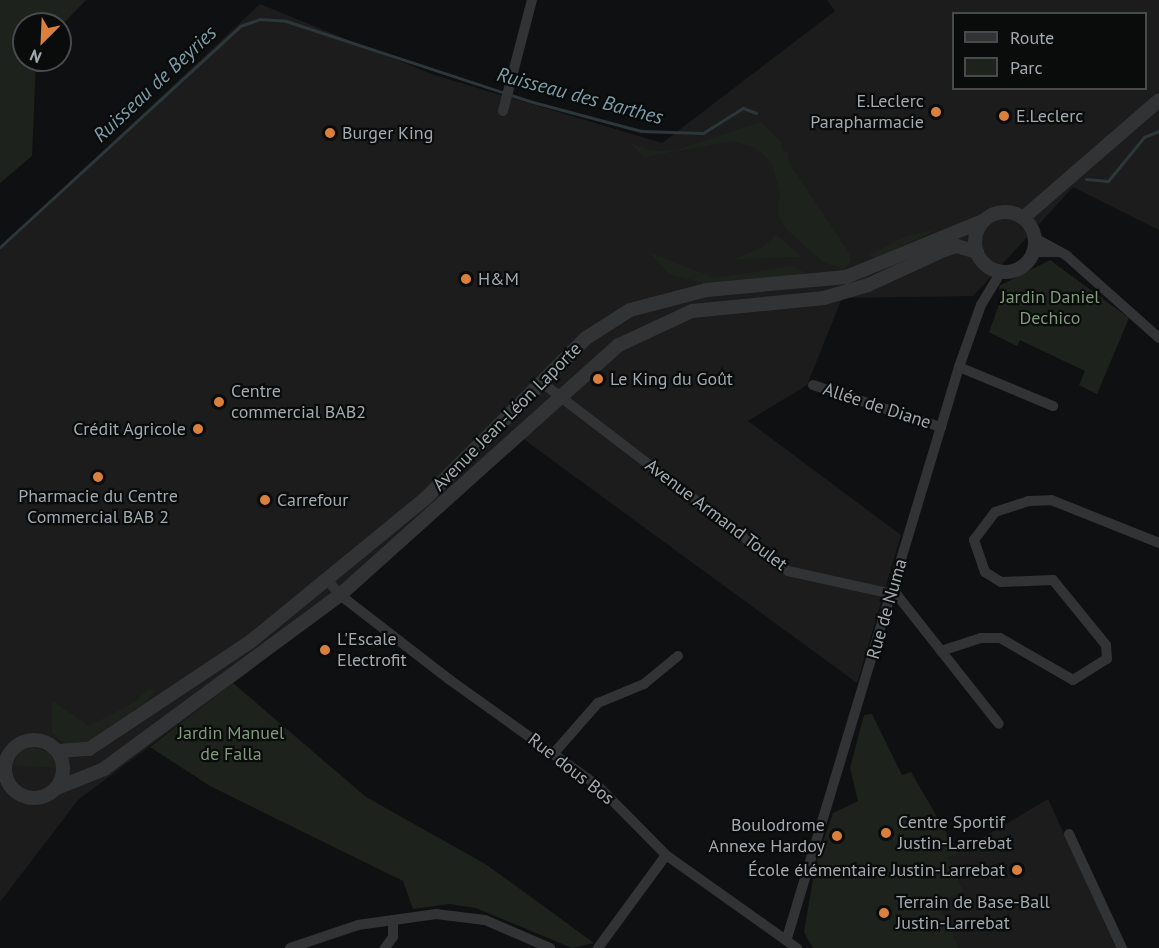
<!DOCTYPE html>
<meta charset="utf-8">
<style>
body{margin:0}
#map{position:relative;width:1159px;height:948px;overflow:hidden;background:#0f1011;font-family:"PT Sans",sans-serif}
div>[style]{position:absolute}
[style*='--x']{left:calc(var(--x)*1px);top:calc(var(--y)*1px);width:calc(var(--w)*1px);rotate:calc(var(--a)*1deg)}
.built>*{inset:0;background:#1c1c1d}
.green>*{inset:0;background:#1d231c}
.stream>*{height:3px;margin:-1.5px;padding:0 1.5px;transform-origin:1.5px;border-radius:1.5px;background:#2d3739}
.minor>*{height:10px;margin:-5px;padding:0 5px;transform-origin:5px;border-radius:5px;background:#313335}
.tertiary>*{height:14px;margin:-7px;padding:0 7px;transform-origin:7px;border-radius:7px;background:#313335}
.tertiary>.ring{margin:-7px;padding:0;box-sizing:content-box;background:none;border:14px solid #313335;border-radius:50%}
.dots>*{width:16px;height:16px;translate:-50% -50%;box-sizing:border-box;border:3px solid #0a0b0b;border-radius:50%}
span{translate:-50% -50%;white-space:nowrap;text-align:center;line-height:1.15;-webkit-text-stroke:4.5px #0a0b0b;paint-order:stroke}
.poi-label{font-size:18px;color:#a2aab0}
.right{translate:-100% -50%;text-align:right}
.left{translate:0 -50%;text-align:left}
.park-label{font-size:18px;color:#80997b}
.street-label{font-size:18px;color:#a2aab0}
.water-label{font-size:20px;color:#7c9ea8;font-style:italic}
.legend{position:absolute;left:952px;top:12px;width:195px;height:78px;box-sizing:border-box;background:#0a0b0b;border:2px solid #474b4d;margin:0;padding:8px 10px;list-style:none;font-size:18px;color:#a2aab0}
.legend li{display:flex;align-items:center;gap:12px;height:30px}
.legend b{width:30px;border:2px solid #474b4d}
.north{position:absolute;left:12px;top:12px;width:60px;height:60px;box-sizing:border-box;background:#0a0b0b;border:2px solid #474b4d;border-radius:50%;rotate:204deg;font-size:16px;font-weight:700;line-height:24px;text-align:center;color:#a2aab0}
.north::after{content:'';display:block;margin:auto;width:21px;height:27px;background:#da803d;clip-path:polygon(50% 0,100% 100%,50% 72%,0 100%)}
</style>
<div id="map">
<div class="built">
<i style="clip-path:polygon(evenodd,827px 0,1159px 0,1159px 230px,1073px 187px,973px 296px,842px 298px,807px 385px,748px 421px,901px 535px,857px 683px,522px 438px,339px 604px,78px 800px,0 902px,0 248px,260px 4px,434px 75px,662px 143px,835px 11px,827px 0,954px 14px,1146px 14px,1146px 88px,954px 88px,954px 14px)"></i>
<i style="clip-path:polygon(1048px 799px,1116px 948px,959px 948px,937px 903px,964px 891px,948px 858px)"></i>
</div>
<div class="green">
<i style="clip-path:polygon(0 0,86px 0,60px 27px,24px 24px,24px 60px,36px 60px,32px 156px,0 183px)"></i>
<i style="clip-path:polygon(761px 122px,781px 142px,782px 151px,788px 152px,789px 163px,849px 253px,851px 261px,844px 269px,823px 262px,786px 229px,778px 215px,780px 192px,771px 162px,756px 148px,732px 141px,644px 157px,630px 143px,652px 151px,677px 150px)"></i>
<i style="clip-path:polygon(938px 229px,876px 258px,869px 255px,907px 236px)"></i>
<i style="clip-path:polygon(776px 235px,802px 257px,735px 259px,763px 247px)"></i>
<i style="clip-path:polygon(650px 253px,715px 278px,793px 266px,812px 277px,708px 284px,669px 274px)"></i>
<i style="clip-path:polygon(1050px 260px,1129px 318px,1097px 394px,1079px 385px,1085px 371px,1020px 340px,1017px 346px,989px 332px,1001px 299px,999px 286px)"></i>
<i style="clip-path:polygon(233px 683px,366px 797px,487px 865px,594px 943px,572px 948px,476px 908px,449px 904px,413px 909px,403px 881px,210px 786px,150px 747px)"></i>
<i style="clip-path:polygon(149px 688px,155px 691px,147px 701px,83px 744px,66px 745px,52px 733px,52px 701px,89px 726px,135px 702px)"></i>
<i style="clip-path:polygon(872px 714px,902px 775px,911px 772px,958px 853px,948px 858px,964px 891px,938px 903px,959px 948px,813px 948px,804px 932px,816px 862px,833px 813px,858px 801px,850px 768px,864px 715px)"></i>
<i style="clip-path:polygon(33px 747px,49px 753px,58px 768px,13px 765px,20px 751px)"></i>
</div>
<div class="stream">
<i style="--x:1086;--y:179;--w:22;--a:5"></i>
<i style="--x:1108;--y:181;--w:57;--a:-50.7"></i>
<i style="--x:1144;--y:137;--w:16;--a:-22"></i>
<i style="--x:0;--y:247;--w:326;--a:-42.6"></i>
<i style="--x:240;--y:26;--w:21;--a:-19"></i>
<i style="--x:260;--y:19;--w:26;--a:4"></i>
<i style="--x:286;--y:21;--w:256;--a:18.2"></i>
<i style="--x:529;--y:101;--w:116;--a:15"></i>
<i style="--x:641;--y:131;--w:62;--a:1.8"></i>
<i style="--x:703;--y:133;--w:47;--a:-32"></i>
<i style="--x:743;--y:108;--w:14;--a:21"></i>
</div>
<div class="minor">
<i style="--x:503;--y:111;--w:115;--a:-75.4"></i>
<i style="--x:1035;--y:238;--w:37;--a:29"></i>
<i style="--x:1067;--y:256;--w:123;--a:41.7"></i>
<i style="--x:1034;--y:252;--w:26;--a:0"></i>
<i style="--x:959;--y:367;--w:102;--a:22.5"></i>
<i style="--x:541;--y:382;--w:311;--a:37.4"></i>
<i style="--x:788;--y:571;--w:112;--a:12.4"></i>
<i style="--x:897;--y:595;--w:164;--a:51.7"></i>
<i style="--x:813;--y:385;--w:135;--a:18.2"></i>
<i style="--x:326;--y:578;--w:22;--a:51"></i>
<i style="--x:340;--y:595;--w:139;--a:37.7"></i>
<i style="--x:450;--y:680;--w:182;--a:35.6"></i>
<i style="--x:598;--y:786;--w:97;--a:45.4"></i>
<i style="--x:666;--y:855;--w:161;--a:35.4"></i>
<i style="--x:941;--y:651;--w:42;--a:-18"></i>
<i style="--x:981;--y:638;--w:19;--a:0"></i>
<i style="--x:1000;--y:638;--w:84;--a:29.9"></i>
<i style="--x:1073;--y:680;--w:40;--a:-32"></i>
<i style="--x:1107;--y:659;--w:14;--a:-94"></i>
<i style="--x:1106;--y:645;--w:84;--a:-129.2"></i>
<i style="--x:1053;--y:580;--w:52;--a:177.8"></i>
<i style="--x:1001;--y:582;--w:19;--a:-148"></i>
<i style="--x:985;--y:572;--w:34;--a:-109"></i>
<i style="--x:974;--y:540;--w:35;--a:-53"></i>
<i style="--x:995;--y:512;--w:35;--a:-18"></i>
<i style="--x:1028;--y:501;--w:23;--a:-2"></i>
<i style="--x:1051;--y:500;--w:116;--a:21.7"></i>
<i style="--x:554;--y:753;--w:67;--a:-48.7"></i>
<i style="--x:598;--y:703;--w:50;--a:-22.4"></i>
<i style="--x:644;--y:684;--w:44;--a:-39.5"></i>
<i style="--x:1069;--y:834;--w:126;--a:65.1"></i>
<i style="--x:787;--y:938;--w:596;--a:-73.24"></i>
<i style="--x:959;--y:367;--w:66;--a:-70.5"></i>
<i style="--x:981;--y:305;--w:39;--a:-59"></i>
<i style="--x:290;--y:948;--w:72;--a:-18.7"></i>
<i style="--x:358;--y:925;--w:79;--a:-8"></i>
<i style="--x:436;--y:914;--w:49;--a:7"></i>
<i style="--x:485;--y:920;--w:71;--a:23.3"></i>
<i style="--x:385;--y:948;--w:14;--a:-54"></i>
<i style="--x:393;--y:937;--w:17;--a:-90"></i>
<i style="--x:598;--y:948;--w:115;--a:-53.8"></i>
</div>
<div class="tertiary">
<i class="ring" style="left:975px;top:212px;width:46px;height:46px"></i>
<i style="--x:1023;--y:218;--w:180;--a:-40.9"></i>
<i class="ring" style="left:5px;top:740px;width:44px;height:44px"></i>
<i style="--x:58;--y:751;--w:31;--a:-4"></i>
<i style="--x:89;--y:749;--w:193;--a:-33.6"></i>
<i style="--x:250;--y:642;--w:226;--a:-39.3"></i>
<i style="--x:425;--y:499;--w:228;--a:-45"></i>
<i style="--x:586;--y:338;--w:52;--a:-32.5"></i>
<i style="--x:630;--y:310;--w:79;--a:-14.7"></i>
<i style="--x:706;--y:290;--w:141;--a:-5.3"></i>
<i style="--x:846;--y:277;--w:148;--a:-22.2"></i>
<i style="--x:57;--y:788;--w:51;--a:-22"></i>
<i style="--x:104;--y:769;--w:293;--a:-36.4"></i>
<i style="--x:340;--y:595;--w:375;--a:-41.9"></i>
<i style="--x:619;--y:345;--w:81;--a:-25"></i>
<i style="--x:692;--y:311;--w:133;--a:-5.6"></i>
<i style="--x:824;--y:298;--w:46;--a:-16.5"></i>
<i style="--x:868;--y:285;--w:84;--a:-24.7"></i>
<i style="--x:944;--y:250;--w:14;--a:-17"></i>
<i style="--x:957;--y:246;--w:21;--a:17"></i>
</div>
<div class="dots">
<i style="left:936px;top:112px;background:#da803d"></i>
<i style="left:1004px;top:116px;background:#da803d"></i>
<i style="left:330px;top:133px;background:#da803d"></i>
<i style="left:466px;top:279px;background:#da803d"></i>
<i style="left:598px;top:379px;background:#da803d"></i>
<i style="left:219px;top:402px;background:#da803d"></i>
<i style="left:198px;top:429px;background:#da803d"></i>
<i style="left:98px;top:477px;background:#da803d"></i>
<i style="left:265px;top:500px;background:#da803d"></i>
<i style="left:325px;top:650px;background:#da803d"></i>
<i style="left:886px;top:833px;background:#da803d"></i>
<i style="left:837px;top:836px;background:#da803d"></i>
<i style="left:1017px;top:870px;background:#da803d"></i>
<i style="left:884px;top:913px;background:#da803d"></i>
</div>
<div class="poi-label">
<span class="right" style="left:924px;top:112px">E.Leclerc<br>Parapharmacie</span>
<span class="left" style="left:1016px;top:116px">E.Leclerc</span>
<span class="left" style="left:342px;top:133px">Burger King</span>
<span class="left" style="left:478px;top:279px">H&amp;M</span>
<span class="left" style="left:610px;top:379px">Le King du Goût</span>
<span class="left" style="left:231px;top:402px">Centre<br>commercial BAB2</span>
<span class="right" style="left:186px;top:429px">Crédit Agricole</span>
<span style="left:98px;top:507px">Pharmacie du Centre<br>Commercial BAB 2</span>
<span class="left" style="left:277px;top:500px">Carrefour</span>
<span class="left" style="left:337px;top:650px">L'Escale<br>Electrofit</span>
<span class="left" style="left:898px;top:833px">Centre Sportif<br>Justin-Larrebat</span>
<span class="right" style="left:825px;top:836px">Boulodrome<br>Annexe Hardoy</span>
<span class="right" style="left:1005px;top:870px">École élémentaire Justin-Larrebat</span>
<span class="left" style="left:896px;top:913px">Terrain de Base-Ball<br>Justin-Larrebat</span>
</div>
<div class="park-label">
<span style="left:1050px;top:308px">Jardin Daniel<br>Dechico</span>
<span style="left:231px;top:744px">Jardin Manuel<br>de Falla</span>
</div>
<div class="street-label">
<span style="left:877px;top:406px;rotate:18deg">Allée de Diane</span>
<span style="left:507px;top:417px;rotate:-45deg">Avenue Jean-Léon Laporte</span>
<span style="left:716px;top:515px;rotate:37deg">Avenue Armand Toulet</span>
<span style="left:887px;top:609px;rotate:-74deg">Rue de Numa</span>
<span style="left:571px;top:769px;rotate:38deg">Rue dous Bos</span>
</div>
<div class="water-label">
<span style="left:155px;top:84px;rotate:-43deg">Ruisseau de Beyries</span>
<span style="left:580px;top:96px;rotate:15deg">Ruisseau des Barthes</span>
</div>
<ul class="legend">
<li><b style="height:8px;background:#313335"></b>Route</li>
<li><b style="height:16px;background:#1d231c"></b>Parc</li>
</ul>
<div class="north">N</div>
</div>
